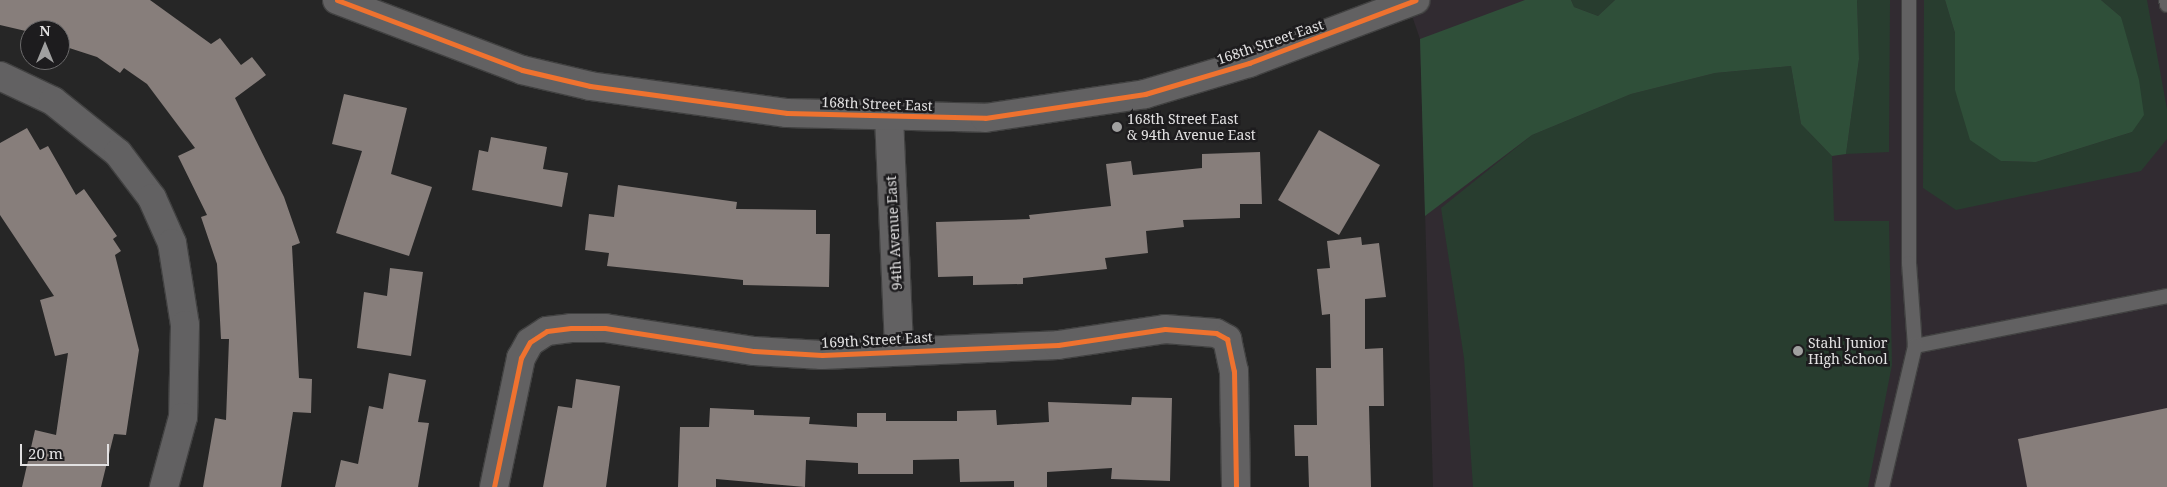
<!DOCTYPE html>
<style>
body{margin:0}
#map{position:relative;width:2167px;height:487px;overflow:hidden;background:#262626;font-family:"Noto Serif",serif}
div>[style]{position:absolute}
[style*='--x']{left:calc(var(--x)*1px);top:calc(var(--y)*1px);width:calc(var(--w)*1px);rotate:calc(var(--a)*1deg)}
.built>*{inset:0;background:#312b31}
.green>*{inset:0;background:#283d2f}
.forest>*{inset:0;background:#2f4f39}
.building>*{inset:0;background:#877e7b}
.roads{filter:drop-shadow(1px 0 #414141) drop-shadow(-1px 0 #414141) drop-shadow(0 1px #414141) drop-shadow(0 -1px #414141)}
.lane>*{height:14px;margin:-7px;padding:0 7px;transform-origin:7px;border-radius:7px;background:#626162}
.street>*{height:28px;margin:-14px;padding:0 14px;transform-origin:14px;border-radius:14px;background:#626162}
.secondary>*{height:28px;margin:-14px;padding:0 14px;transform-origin:14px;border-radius:14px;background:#626162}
.cycleway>*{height:5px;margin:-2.5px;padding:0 2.5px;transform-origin:2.5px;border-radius:2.5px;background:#ef722f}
.dots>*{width:14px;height:14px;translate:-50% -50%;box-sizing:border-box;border:2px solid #1d1c1e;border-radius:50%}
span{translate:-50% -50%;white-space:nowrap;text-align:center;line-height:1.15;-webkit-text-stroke:5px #1d1c1e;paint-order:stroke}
.street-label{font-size:14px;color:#e2e1e2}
.poi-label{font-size:14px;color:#e2e1e2}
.left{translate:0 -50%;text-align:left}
.north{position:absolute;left:20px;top:20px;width:50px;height:50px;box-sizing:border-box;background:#1d1c1e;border:1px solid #6c6b6c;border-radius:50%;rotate:0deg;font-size:14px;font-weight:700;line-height:20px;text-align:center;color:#e2e1e2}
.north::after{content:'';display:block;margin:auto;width:18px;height:22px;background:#a0a0a0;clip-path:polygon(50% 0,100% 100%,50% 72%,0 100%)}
.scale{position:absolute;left:20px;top:444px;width:89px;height:22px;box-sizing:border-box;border:2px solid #e2e1e2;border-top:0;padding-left:6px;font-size:15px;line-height:18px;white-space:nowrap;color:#e2e1e2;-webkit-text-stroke:4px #1d1c1e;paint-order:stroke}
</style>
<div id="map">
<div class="built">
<i style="clip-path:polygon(1416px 0,2167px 0,2167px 487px,1433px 487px,1420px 39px,1408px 4px)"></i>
</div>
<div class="green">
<i style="clip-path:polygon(1571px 0,1615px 0,1598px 16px,1574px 7px)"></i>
<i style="clip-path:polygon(1857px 0,1890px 0,1889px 152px,1846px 154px,1859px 59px)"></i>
<i style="clip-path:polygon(1924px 0,1945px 0,1955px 33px,1955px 90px,2001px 161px,2036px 162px,2132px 132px,2121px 17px,2101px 0,2147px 0,2167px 109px,2167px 139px,2141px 171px,1956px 210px,1923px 188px)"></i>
<i style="clip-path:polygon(1791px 66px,1801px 124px,1832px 156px,1834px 221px,1889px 221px,1892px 365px,1868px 487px,1473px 487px,1464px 358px,1441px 208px,1532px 135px,1631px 94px,1715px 73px)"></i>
</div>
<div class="forest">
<i style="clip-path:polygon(1525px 0,1571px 0,1574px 7px,1598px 16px,1615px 0,1857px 0,1859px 59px,1846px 154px,1832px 156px,1801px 124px,1791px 66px,1715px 73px,1631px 94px,1532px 135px,1425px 216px,1420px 39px)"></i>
<i style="clip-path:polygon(1945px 0,2101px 0,2121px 17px,2139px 80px,2144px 115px,2132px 132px,2036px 162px,2001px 161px,1970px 140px,1955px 90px,1955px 33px)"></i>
</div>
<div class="building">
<i style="clip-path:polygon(0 0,150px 0,211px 44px,220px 38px,241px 65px,252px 57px,266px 75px,235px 98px,284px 197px,300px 243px,292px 246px,299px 378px,312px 379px,311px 413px,293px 412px,281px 487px,203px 487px,215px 418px,226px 420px,229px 339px,221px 339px,217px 264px,201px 217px,207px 215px,178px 156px,195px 148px,147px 84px,124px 68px,120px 73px,97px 57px,60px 45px,60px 30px,30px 32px,0 25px)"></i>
<i style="clip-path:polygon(344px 94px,407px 108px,391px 174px,432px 187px,409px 256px,336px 233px,362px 151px,332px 144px)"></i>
<i style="clip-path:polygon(27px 128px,40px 150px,48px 146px,76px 195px,84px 189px,117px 236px,113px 239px,121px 251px,115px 255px,139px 350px,126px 435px,114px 434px,101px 487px,22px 487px,35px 430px,56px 435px,68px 353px,55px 356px,40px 300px,54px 296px,0 215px,0 143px)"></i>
<i style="clip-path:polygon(1319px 130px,1380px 165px,1339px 235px,1278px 200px)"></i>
<i style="clip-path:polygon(491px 137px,547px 147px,543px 169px,568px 173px,562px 207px,472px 190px,479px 150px,488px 152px)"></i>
<i style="clip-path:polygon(1260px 152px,1262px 204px,1240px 204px,1240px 218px,1183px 220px,1184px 227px,1146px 231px,1148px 253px,1105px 258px,1107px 269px,1023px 278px,1023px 284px,973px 285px,973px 276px,938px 277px,936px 222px,1030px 219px,1029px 215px,1111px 206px,1106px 164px,1131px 161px,1133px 175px,1202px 168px,1202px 154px)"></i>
<i style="clip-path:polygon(618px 185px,737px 202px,736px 209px,816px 210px,816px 234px,830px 234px,829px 287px,743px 285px,743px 280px,607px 266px,609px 253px,585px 250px,589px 214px,614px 217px)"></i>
<i style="clip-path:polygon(1361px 237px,1362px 245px,1379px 243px,1386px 297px,1365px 299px,1365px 349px,1383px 348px,1384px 406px,1369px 406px,1371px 487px,1309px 487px,1308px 456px,1295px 456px,1294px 425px,1317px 425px,1316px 368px,1331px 368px,1330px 314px,1322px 315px,1317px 269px,1330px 268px,1327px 241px)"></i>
<i style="clip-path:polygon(390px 268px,423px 272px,411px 356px,357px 348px,364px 292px,387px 296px)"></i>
<i style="clip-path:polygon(389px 373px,426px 380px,418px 422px,429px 423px,418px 487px,335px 487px,341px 460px,358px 464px,369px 406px,383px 409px)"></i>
<i style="clip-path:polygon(576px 379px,620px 386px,606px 487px,543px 487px,558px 406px,572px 408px)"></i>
<i style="clip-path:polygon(1132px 397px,1172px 398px,1170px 481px,1111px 479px,1112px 468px,1047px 472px,1047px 487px,1014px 487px,1014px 481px,960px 482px,959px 459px,913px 460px,913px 474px,858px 474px,858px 463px,806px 460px,805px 487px,716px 479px,716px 487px,678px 487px,680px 427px,709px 427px,710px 408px,754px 410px,754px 415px,810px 417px,809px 424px,857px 427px,857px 413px,886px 413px,886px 421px,957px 421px,957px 411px,996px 410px,997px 425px,1049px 422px,1048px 402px,1131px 405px)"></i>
<i style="clip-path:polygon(2167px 408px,2167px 487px,2027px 487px,2018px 439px)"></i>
</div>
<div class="roads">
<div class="lane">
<i style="--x:1909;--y:0;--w:263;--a:90"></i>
<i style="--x:1909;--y:263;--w:83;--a:85.9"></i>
<i style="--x:1915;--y:346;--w:257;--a:-11.2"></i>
<i style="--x:2166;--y:0;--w:5;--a:79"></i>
<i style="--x:1882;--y:487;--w:145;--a:-76.8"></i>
</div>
<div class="street">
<i style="--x:0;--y:76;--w:59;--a:25.3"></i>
<i style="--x:53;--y:101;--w:83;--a:38.7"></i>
<i style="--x:118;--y:153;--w:56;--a:52.9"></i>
<i style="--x:152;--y:198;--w:49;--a:66"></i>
<i style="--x:172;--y:243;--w:83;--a:81"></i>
<i style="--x:185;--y:325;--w:92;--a:91.2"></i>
<i style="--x:183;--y:417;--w:73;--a:105.2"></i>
<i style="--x:889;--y:117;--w:232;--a:87.5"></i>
<i style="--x:494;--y:487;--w:132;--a:-78.2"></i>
<i style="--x:521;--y:358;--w:18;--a:-61"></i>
<i style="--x:530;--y:342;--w:20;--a:-33"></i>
<i style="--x:547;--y:331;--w:24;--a:-7"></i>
<i style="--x:571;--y:328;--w:34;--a:0"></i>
<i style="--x:605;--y:328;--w:151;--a:8.8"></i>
<i style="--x:754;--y:351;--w:68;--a:3.4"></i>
<i style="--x:822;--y:355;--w:236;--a:-2.4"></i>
<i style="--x:1058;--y:345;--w:108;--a:-8.5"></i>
<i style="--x:1165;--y:329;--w:51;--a:4.5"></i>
<i style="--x:1216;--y:333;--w:13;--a:29"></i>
<i style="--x:1227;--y:339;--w:33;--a:78"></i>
<i style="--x:1234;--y:371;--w:116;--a:89"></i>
</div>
<div class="secondary">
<i style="--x:337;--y:0;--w:198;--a:20.7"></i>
<i style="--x:522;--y:70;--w:70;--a:13.2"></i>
<i style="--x:590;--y:86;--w:199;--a:7.8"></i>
<i style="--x:787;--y:113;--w:198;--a:1.4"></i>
<i style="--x:985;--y:118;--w:162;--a:-8.5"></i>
<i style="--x:1145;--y:94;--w:109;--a:-16.6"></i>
<i style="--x:1249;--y:63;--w:178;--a:-20.7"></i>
</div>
</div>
<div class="cycleway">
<i style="--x:337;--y:0;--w:198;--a:20.7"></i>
<i style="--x:522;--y:70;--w:70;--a:13.2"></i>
<i style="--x:590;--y:86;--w:199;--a:7.8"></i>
<i style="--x:787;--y:113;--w:198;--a:1.4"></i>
<i style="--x:985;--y:118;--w:162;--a:-8.5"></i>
<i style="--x:1145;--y:94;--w:109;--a:-16.6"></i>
<i style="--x:1249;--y:63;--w:178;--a:-20.7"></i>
<i style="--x:494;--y:487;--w:132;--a:-78.2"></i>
<i style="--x:521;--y:358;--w:18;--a:-61"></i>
<i style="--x:530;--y:342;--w:20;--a:-33"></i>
<i style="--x:547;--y:331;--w:24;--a:-7"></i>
<i style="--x:571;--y:328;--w:34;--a:0"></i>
<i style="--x:605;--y:328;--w:151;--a:8.8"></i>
<i style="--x:754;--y:351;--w:68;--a:3.4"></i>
<i style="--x:822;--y:355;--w:236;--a:-2.4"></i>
<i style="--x:1058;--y:345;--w:108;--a:-8.5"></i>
<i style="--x:1165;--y:329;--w:51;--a:4.5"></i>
<i style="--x:1216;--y:333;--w:13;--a:29"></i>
<i style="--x:1227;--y:339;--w:33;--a:78"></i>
<i style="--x:1234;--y:371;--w:116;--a:89"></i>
</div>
<div class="dots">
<i style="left:1117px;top:127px;background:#a0a0a0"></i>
<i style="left:1798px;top:351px;background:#a0a0a0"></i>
</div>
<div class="street-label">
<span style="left:1270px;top:42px;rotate:-19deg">168th Street East</span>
<span style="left:877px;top:104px;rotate:2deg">168th Street East</span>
<span style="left:894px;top:233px;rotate:-93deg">94th Avenue East</span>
<span style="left:877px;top:340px;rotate:-3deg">169th Street East</span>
</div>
<div class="poi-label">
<span class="left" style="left:1127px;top:127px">168th Street East<br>&amp; 94th Avenue East</span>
<span class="left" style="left:1808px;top:351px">Stahl Junior<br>High School</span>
</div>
<div class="north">N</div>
<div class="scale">20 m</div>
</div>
